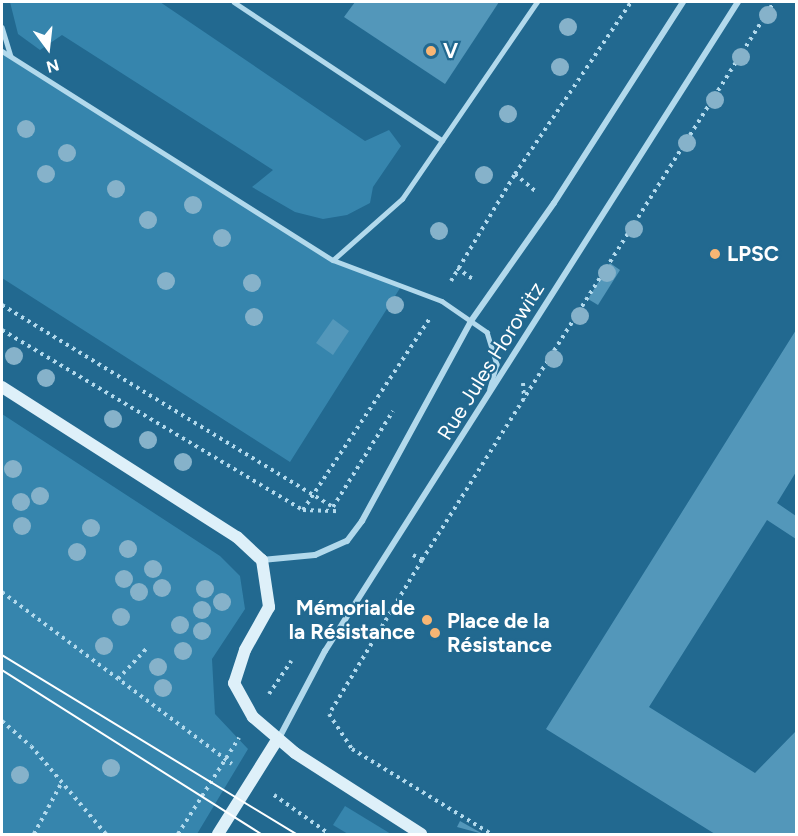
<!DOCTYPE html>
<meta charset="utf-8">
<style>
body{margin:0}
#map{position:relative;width:798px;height:836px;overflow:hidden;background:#226990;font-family:Figtree,sans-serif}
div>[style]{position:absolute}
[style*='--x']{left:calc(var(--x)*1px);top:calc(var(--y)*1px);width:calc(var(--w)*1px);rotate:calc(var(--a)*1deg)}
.green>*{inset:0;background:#3685ad}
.building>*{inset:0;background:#5397ba}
.path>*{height:4px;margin-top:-2px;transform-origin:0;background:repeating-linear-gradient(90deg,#b2d9ec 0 3px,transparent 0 7.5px)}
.lane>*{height:4.5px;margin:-2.25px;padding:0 2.25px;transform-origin:2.25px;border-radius:2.25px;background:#b2d9ec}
.street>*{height:6px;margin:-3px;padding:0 3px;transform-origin:3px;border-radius:3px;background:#b2d9ec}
.secondary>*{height:12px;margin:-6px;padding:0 6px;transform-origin:6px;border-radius:6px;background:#def0f9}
.tram>*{height:1.5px;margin:-0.75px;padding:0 0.75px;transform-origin:0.75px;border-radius:0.75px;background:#fff}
.trees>*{width:18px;height:18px;margin:-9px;border-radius:50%;background:#86b2ca}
.dots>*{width:16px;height:16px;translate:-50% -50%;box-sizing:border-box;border:3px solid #226990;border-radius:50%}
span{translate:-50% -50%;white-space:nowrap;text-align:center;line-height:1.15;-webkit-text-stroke:4.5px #226990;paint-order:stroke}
.poi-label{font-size:21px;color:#fff;font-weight:700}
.left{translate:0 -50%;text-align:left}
.right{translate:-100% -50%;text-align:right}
.street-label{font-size:21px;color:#fff}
.frame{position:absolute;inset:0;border:3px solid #fff;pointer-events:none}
.north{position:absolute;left:18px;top:18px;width:60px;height:60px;-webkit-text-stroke:4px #226990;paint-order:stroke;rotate:165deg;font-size:16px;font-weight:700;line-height:24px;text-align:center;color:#fff}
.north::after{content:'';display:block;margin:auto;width:21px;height:27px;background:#fff;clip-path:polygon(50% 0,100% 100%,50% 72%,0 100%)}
</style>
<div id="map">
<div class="green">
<i style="clip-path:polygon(10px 2px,160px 2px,365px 141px,389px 130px,401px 146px,373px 187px,370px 203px,347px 215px,323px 219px,295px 212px,252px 187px,273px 170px,62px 35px,40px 50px,18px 34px)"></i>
<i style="clip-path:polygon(2px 51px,333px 260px,402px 285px,290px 462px,2px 278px)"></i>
<i style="clip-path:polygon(2px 414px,220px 556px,240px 576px,245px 609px,212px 659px,215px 714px,248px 749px,197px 834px,2px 834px)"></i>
<i style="clip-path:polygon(345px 806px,391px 834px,348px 834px,333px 825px)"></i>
</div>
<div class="building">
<i style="clip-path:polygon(355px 2px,499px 2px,445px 84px,344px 17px)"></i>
<i style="clip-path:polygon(610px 263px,620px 270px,598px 305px,588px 299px)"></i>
<i style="clip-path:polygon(333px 319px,349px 331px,333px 355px,316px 343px)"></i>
<i style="clip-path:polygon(796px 330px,796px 472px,777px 503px,796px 516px,796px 539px,767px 520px,649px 707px,755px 773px,796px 731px,796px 834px,715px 834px,546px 729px)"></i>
<i style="clip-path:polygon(460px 821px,483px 834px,457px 827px)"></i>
</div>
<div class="path">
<i style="--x:515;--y:174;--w:26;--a:40"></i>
<i style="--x:457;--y:268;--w:21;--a:35"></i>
<i style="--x:451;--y:281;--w:125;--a:-59.1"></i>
<i style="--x:515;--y:174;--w:207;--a:-56"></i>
<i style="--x:2;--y:305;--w:388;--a:31.4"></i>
<i style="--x:333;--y:507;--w:113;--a:-58"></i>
<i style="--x:2;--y:330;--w:351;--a:30.9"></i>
<i style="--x:303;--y:510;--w:37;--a:2"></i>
<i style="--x:523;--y:383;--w:16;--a:86"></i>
<i style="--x:303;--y:510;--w:230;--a:-56.5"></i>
<i style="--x:413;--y:555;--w:10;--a:29"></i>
<i style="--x:422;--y:560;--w:180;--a:121.1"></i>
<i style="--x:329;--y:714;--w:42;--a:56.7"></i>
<i style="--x:352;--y:749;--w:163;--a:31.4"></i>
<i style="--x:422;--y:560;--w:660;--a:-57.76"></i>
<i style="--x:2;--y:592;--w:287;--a:36.8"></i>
<i style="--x:118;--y:679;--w:41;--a:-47"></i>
<i style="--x:269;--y:694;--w:40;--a:-56"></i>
<i style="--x:2;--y:721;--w:38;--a:41"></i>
<i style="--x:31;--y:746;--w:116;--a:49.6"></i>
<i style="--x:274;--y:795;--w:67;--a:35.3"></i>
<i style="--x:34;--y:834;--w:59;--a:-61.7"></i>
<i style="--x:178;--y:834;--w:114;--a:-57.6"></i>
</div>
<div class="lane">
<i style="--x:234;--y:2;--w:250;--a:33.6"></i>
<i style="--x:2;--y:27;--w:30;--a:73"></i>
<i style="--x:2;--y:51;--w:391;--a:32.3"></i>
<i style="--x:333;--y:260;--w:116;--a:20.6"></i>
<i style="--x:442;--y:301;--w:55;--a:34.6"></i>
<i style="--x:487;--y:332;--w:34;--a:73"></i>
<i style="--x:497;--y:364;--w:26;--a:106"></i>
<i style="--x:333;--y:260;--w:92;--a:-41.5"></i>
<i style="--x:402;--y:199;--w:239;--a:-55.6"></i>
</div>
<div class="street">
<i style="--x:262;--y:560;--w:53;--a:-5.4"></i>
<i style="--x:315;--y:555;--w:35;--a:-24"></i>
<i style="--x:347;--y:541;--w:25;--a:-53"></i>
<i style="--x:362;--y:521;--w:228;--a:-61.4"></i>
<i style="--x:471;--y:321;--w:144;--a:-54.9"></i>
<i style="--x:554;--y:203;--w:239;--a:-57.3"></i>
<i style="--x:278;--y:740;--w:101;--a:-62.2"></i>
<i style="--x:325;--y:651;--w:769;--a:-57.53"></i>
</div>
<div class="secondary">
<i style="--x:2;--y:387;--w:279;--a:32.6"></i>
<i style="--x:237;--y:537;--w:34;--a:43"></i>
<i style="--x:262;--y:560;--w:48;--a:81.5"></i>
<i style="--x:269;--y:607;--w:49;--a:119.2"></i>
<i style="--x:245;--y:650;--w:35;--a:108"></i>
<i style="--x:234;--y:683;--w:39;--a:61"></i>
<i style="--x:253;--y:717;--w:55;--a:40.6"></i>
<i style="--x:295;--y:753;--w:150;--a:32.7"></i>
<i style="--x:218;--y:834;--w:111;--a:-57.9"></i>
</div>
<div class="tram">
<i style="--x:2;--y:655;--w:344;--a:31.3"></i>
<i style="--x:2;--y:670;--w:307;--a:32.3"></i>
</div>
<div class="trees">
<i style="left:768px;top:15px"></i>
<i style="left:568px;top:27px"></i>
<i style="left:741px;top:57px"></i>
<i style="left:560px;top:67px"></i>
<i style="left:715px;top:100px"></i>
<i style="left:508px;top:114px"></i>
<i style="left:26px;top:129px"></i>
<i style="left:687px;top:143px"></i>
<i style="left:67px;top:153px"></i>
<i style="left:46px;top:174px"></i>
<i style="left:484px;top:175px"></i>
<i style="left:116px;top:189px"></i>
<i style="left:193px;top:205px"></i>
<i style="left:148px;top:220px"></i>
<i style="left:634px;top:229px"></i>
<i style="left:439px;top:231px"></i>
<i style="left:222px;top:238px"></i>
<i style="left:607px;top:273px"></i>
<i style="left:166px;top:281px"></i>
<i style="left:252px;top:283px"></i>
<i style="left:395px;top:305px"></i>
<i style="left:580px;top:316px"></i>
<i style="left:254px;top:317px"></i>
<i style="left:14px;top:356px"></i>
<i style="left:554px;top:359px"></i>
<i style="left:46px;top:378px"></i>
<i style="left:113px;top:419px"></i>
<i style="left:148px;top:440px"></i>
<i style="left:183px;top:462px"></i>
<i style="left:13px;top:469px"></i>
<i style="left:40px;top:496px"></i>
<i style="left:21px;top:502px"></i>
<i style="left:22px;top:526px"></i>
<i style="left:91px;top:528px"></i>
<i style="left:128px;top:549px"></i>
<i style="left:77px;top:552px"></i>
<i style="left:153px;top:569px"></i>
<i style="left:124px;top:579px"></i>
<i style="left:162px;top:588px"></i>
<i style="left:205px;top:589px"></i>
<i style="left:139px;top:592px"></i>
<i style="left:222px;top:602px"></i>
<i style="left:202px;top:610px"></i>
<i style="left:121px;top:617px"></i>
<i style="left:180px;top:625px"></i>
<i style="left:202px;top:631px"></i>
<i style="left:104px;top:646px"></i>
<i style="left:183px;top:651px"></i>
<i style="left:158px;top:667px"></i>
<i style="left:163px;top:688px"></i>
<i style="left:111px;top:768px"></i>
<i style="left:20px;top:775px"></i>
</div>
<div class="dots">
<i style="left:431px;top:51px;background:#f8b674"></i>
<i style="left:715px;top:254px;background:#f8b674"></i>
<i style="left:427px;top:620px;background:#f8b674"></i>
<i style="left:435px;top:633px;background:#f8b674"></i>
</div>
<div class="poi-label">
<span class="left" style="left:443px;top:51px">V</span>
<span class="left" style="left:727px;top:254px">LPSC</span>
<span class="right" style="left:415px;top:620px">Mémorial de<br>la Résistance</span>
<span class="left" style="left:447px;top:633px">Place de la<br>Résistance</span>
</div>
<div class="street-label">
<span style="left:491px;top:361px;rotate:-58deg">Rue Jules Horowitz</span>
</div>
<div class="frame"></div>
<div class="north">N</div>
</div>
